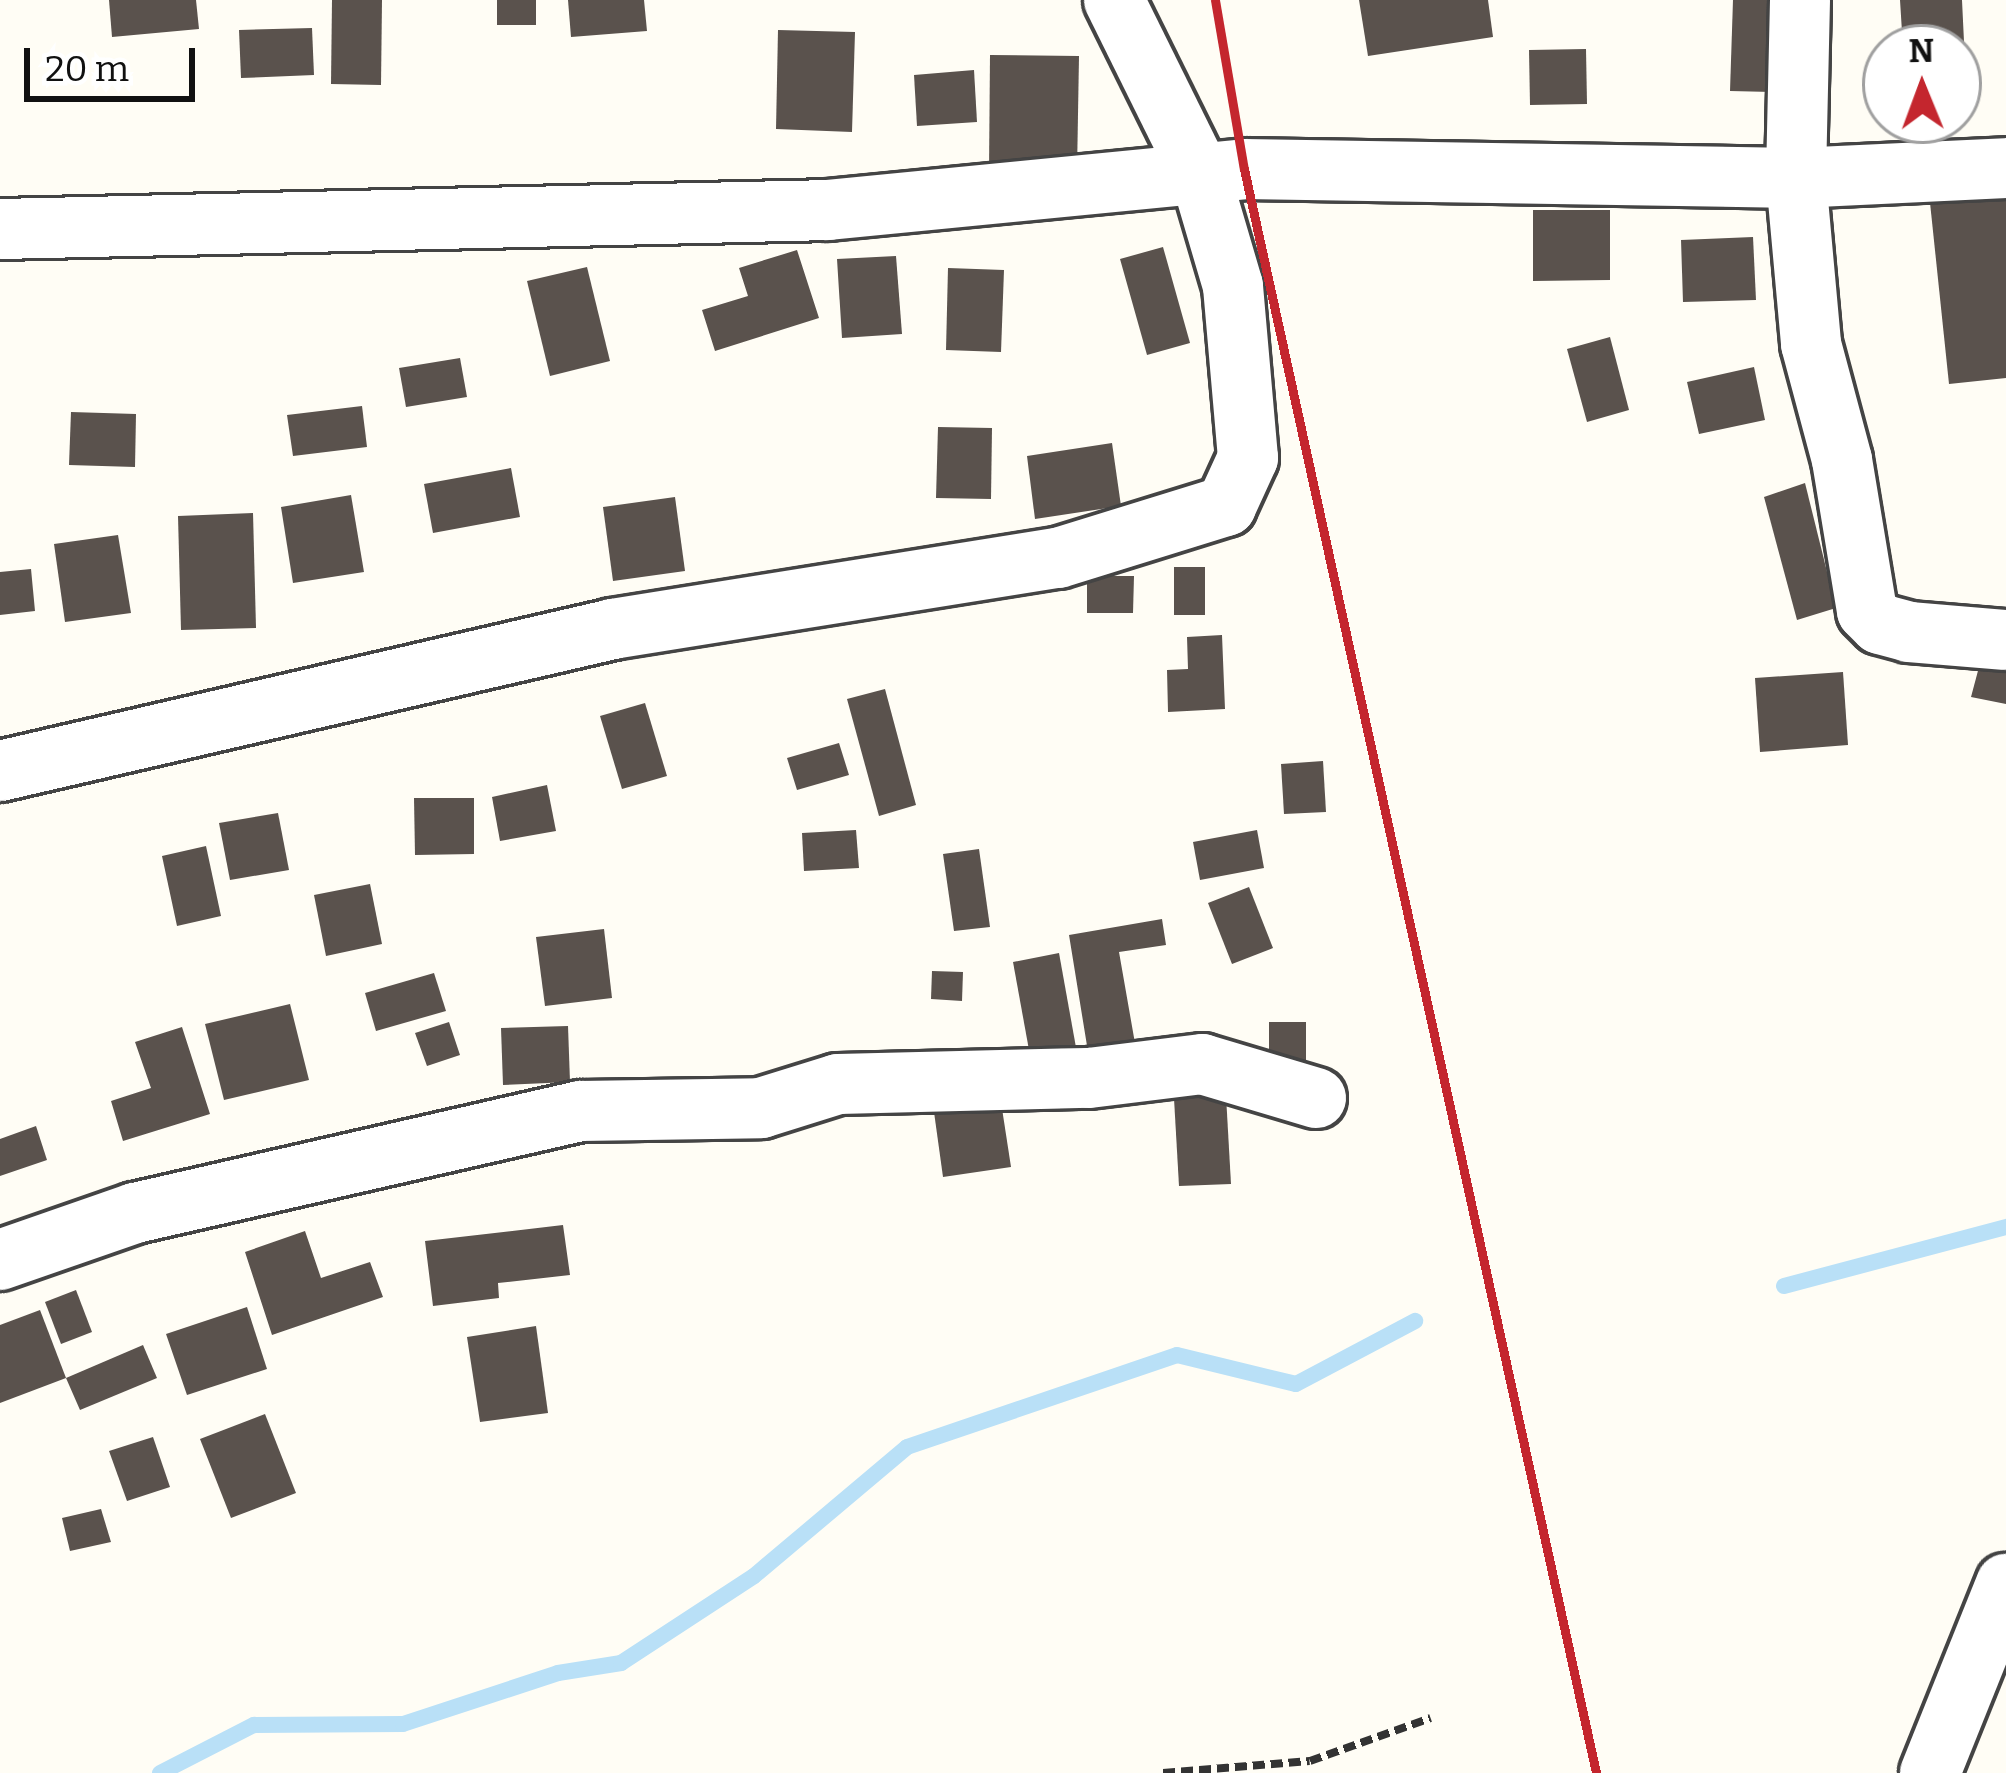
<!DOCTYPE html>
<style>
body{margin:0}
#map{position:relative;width:2006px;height:1773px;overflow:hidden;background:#fffdf5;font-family:Bitter,serif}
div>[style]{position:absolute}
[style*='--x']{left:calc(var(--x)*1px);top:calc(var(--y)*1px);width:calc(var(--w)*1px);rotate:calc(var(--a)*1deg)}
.stream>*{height:16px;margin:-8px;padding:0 8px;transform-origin:8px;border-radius:8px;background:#b9e0f7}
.building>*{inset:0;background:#5a524d}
.path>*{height:8px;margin-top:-4px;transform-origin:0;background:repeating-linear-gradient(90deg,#333 0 12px,transparent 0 18px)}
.roads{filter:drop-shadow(3px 0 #444) drop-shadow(-3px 0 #444) drop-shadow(0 3px #444) drop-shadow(0 -3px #444)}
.street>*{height:60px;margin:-30px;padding:0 30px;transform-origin:30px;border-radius:30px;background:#fff}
.rail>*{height:9px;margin:-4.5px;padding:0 4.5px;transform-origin:4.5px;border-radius:4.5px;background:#c4262e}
span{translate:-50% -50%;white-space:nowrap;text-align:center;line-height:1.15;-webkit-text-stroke:12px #fff;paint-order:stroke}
.north{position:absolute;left:1862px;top:24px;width:120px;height:120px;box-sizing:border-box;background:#fff;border:3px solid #a0a0a0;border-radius:50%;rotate:359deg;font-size:33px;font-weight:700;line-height:48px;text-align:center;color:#111}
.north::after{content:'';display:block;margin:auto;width:42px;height:54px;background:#c4262e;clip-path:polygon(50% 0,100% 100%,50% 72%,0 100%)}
.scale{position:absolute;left:24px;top:48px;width:171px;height:54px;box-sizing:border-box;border:6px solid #111;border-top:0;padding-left:15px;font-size:36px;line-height:42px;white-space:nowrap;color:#111;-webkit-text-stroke:9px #fff;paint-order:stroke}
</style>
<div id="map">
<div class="stream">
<i style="--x:1784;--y:1286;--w:230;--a:-14.9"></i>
<i style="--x:160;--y:1773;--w:106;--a:-27.1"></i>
<i style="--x:254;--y:1725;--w:149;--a:-0.4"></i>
<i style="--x:403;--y:1724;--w:163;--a:-18.2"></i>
<i style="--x:558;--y:1673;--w:64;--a:-9"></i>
<i style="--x:621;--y:1663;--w:159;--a:-33.2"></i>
<i style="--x:754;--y:1576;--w:200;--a:-40.1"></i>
<i style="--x:907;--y:1447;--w:285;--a:-18.8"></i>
<i style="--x:1177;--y:1355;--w:122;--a:13.7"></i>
<i style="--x:1296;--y:1384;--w:135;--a:-27.9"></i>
</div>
<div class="building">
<i style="clip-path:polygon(109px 0,196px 0,199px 29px,112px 37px)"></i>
<i style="clip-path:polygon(332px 0,382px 0,381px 85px,331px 84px)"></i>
<i style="clip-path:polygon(497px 0,536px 0,536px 25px,497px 25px)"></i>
<i style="clip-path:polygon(568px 0,644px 0,647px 31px,571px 37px)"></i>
<i style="clip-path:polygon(1359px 0,1488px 0,1493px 37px,1368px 56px)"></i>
<i style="clip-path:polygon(1733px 0,1775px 0,1772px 92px,1730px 91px)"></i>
<i style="clip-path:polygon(1900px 0,1962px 0,1967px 104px,1958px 105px,1958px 48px,1903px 48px)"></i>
<i style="clip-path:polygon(312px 28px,314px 75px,241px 78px,239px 30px)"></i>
<i style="clip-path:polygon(778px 30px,855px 32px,852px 132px,776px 129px)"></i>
<i style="clip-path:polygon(1586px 49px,1587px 104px,1530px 105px,1529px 50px)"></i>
<i style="clip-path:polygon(990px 55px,1079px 56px,1077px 172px,989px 171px)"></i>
<i style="clip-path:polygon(974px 70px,977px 122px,917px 126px,914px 75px)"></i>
<i style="clip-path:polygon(2006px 185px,2006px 378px,1949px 384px,1929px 193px)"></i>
<i style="clip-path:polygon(1533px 210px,1610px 210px,1610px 280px,1533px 281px)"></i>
<i style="clip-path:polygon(1753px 237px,1756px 300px,1683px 302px,1681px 240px)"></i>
<i style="clip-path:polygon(1163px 247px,1190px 343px,1147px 355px,1120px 259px)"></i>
<i style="clip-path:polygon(797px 250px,819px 318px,715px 351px,702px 310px,748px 296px,739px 268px)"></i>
<i style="clip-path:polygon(896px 256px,902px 334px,842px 338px,837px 259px)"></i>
<i style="clip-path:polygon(587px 267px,610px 361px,550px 376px,527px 281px)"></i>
<i style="clip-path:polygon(948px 268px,1004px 270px,1001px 352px,946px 350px)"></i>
<i style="clip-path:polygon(1610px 337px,1629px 410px,1587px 422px,1567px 349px)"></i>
<i style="clip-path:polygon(460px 358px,467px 397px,406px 407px,399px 368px)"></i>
<i style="clip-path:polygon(1754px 367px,1765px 420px,1699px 434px,1687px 382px)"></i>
<i style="clip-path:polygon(362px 406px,367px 447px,293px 456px,287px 415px)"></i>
<i style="clip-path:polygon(71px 412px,136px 414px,135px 467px,69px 465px)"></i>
<i style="clip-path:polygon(938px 427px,992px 428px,991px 499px,936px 498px)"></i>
<i style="clip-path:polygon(1112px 443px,1121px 506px,1035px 519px,1027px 456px)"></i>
<i style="clip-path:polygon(511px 468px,520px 517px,433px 533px,424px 484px)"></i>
<i style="clip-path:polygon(1805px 483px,1836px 608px,1797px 620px,1764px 497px)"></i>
<i style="clip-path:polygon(351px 495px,364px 572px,293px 583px,281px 507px)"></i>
<i style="clip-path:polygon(675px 497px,685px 571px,613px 581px,603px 507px)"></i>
<i style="clip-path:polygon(253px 513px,256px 628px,181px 630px,178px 516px)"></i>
<i style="clip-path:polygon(118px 535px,131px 613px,65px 622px,54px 544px)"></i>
<i style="clip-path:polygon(1174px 567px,1205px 567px,1205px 615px,1174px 615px)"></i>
<i style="clip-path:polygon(31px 569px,35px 611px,0 615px,0 572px)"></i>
<i style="clip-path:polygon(1087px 576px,1134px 576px,1133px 613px,1087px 613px)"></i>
<i style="clip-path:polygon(1222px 635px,1225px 709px,1168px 712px,1167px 670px,1188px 669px,1187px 637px)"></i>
<i style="clip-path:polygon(1983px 652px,2006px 656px,2006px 704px,1971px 697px)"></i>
<i style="clip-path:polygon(1843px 672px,1848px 745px,1760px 752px,1755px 678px)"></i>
<i style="clip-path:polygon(885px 689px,916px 805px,879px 816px,847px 699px)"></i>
<i style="clip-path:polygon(645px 703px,667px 776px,622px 789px,600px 716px)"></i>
<i style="clip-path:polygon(839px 743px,849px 775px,797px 790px,787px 758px)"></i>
<i style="clip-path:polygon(1323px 761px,1326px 812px,1284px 814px,1281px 764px)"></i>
<i style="clip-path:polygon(547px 785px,556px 831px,500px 841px,492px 797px)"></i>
<i style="clip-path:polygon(414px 798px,474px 798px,474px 854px,415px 855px)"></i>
<i style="clip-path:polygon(278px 813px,289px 870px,230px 880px,219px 823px)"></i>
<i style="clip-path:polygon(856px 830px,859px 868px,804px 871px,802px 833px)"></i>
<i style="clip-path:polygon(1257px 830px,1264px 868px,1200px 880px,1193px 842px)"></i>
<i style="clip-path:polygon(206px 846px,221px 916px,177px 926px,162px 856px)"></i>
<i style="clip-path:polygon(979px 849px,990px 927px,954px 931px,943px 854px)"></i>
<i style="clip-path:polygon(370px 884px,382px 944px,326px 956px,314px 895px)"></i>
<i style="clip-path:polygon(1249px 887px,1273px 948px,1232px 964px,1208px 903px)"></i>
<i style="clip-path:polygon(1162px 919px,1166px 945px,1119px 952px,1136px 1049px,1089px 1058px,1069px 935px)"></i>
<i style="clip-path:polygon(604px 929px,612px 998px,545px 1006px,536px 937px)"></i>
<i style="clip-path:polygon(1059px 953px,1077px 1053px,1031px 1061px,1013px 962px)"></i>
<i style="clip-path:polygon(932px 971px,963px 972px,962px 1001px,931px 999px)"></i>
<i style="clip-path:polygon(434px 973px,446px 1011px,376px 1031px,365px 993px)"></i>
<i style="clip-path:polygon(290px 1004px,309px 1080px,224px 1100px,205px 1024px)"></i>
<i style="clip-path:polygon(449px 1022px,460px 1055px,427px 1066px,415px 1033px)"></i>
<i style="clip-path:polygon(1269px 1022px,1306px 1022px,1306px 1064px,1269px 1064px)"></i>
<i style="clip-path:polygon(568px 1026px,570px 1082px,503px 1085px,501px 1028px)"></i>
<i style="clip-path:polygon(182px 1027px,210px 1114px,123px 1141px,111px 1101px,151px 1088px,135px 1042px)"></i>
<i style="clip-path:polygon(1225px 1078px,1231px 1184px,1179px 1186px,1173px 1081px)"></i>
<i style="clip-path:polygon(1001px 1102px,1011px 1167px,943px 1177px,934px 1112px)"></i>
<i style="clip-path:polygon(36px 1126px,47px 1160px,0 1176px,0 1139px)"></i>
<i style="clip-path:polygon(563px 1225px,570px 1275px,498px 1283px,499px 1298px,433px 1306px,425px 1241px)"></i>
<i style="clip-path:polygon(305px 1231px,321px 1278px,370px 1262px,383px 1297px,272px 1335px,245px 1252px)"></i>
<i style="clip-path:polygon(76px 1290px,92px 1332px,61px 1344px,45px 1302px)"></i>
<i style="clip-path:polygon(247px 1307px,267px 1369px,187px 1395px,166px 1334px)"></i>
<i style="clip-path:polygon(40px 1310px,66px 1378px,0 1403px,0 1325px)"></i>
<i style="clip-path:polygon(536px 1326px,548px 1413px,480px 1422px,467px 1337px)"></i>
<i style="clip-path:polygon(143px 1345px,157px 1378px,80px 1410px,66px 1378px)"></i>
<i style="clip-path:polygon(265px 1414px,296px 1493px,231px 1518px,200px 1439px)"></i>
<i style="clip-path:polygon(153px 1437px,170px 1487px,127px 1501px,109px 1451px)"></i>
<i style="clip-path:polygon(101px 1509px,111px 1542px,70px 1551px,62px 1518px)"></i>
</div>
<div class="path">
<i style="--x:1163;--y:1773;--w:147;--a:-4.7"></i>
<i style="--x:1310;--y:1761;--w:128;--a:-19.6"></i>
</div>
<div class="roads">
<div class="street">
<i style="--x:1800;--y:0;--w:178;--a:91.3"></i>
<i style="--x:1796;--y:178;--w:167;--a:84.8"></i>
<i style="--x:1811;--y:344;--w:120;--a:75"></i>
<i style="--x:1842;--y:460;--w:153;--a:80.6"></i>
<i style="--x:1867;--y:611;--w:18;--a:45"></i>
<i style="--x:1880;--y:624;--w:30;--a:15"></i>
<i style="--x:1909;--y:632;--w:95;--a:4.8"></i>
<i style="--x:0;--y:229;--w:828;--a:-1.31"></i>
<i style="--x:828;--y:210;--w:418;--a:-5.6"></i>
<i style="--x:1244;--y:169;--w:552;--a:0.93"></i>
<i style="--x:1796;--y:178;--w:210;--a:-2.7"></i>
<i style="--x:0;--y:771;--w:629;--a:-13.04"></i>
<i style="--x:613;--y:629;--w:451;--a:-9.1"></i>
<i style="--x:1058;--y:558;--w:176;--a:-17.2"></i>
<i style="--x:1226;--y:506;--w:53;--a:-65.4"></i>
<i style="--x:1248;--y:458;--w:173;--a:-95"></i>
<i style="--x:1233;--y:286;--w:117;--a:-106.4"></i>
<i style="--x:1200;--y:174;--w:194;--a:-116.3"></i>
<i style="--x:0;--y:1260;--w:143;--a:-19.2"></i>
<i style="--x:135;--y:1213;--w:457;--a:-12.9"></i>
<i style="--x:580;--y:1111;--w:181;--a:-0.9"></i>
<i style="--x:761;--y:1108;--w:81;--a:-17.3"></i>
<i style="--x:838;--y:1084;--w:251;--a:-1.4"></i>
<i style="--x:1089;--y:1078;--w:114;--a:-7.1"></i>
<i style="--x:1202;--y:1064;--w:119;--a:16.6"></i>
<i style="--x:1930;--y:1773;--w:204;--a:-68.1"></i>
</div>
</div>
<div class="rail">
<i style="--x:1215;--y:0;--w:171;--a:80.3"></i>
<i style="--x:1244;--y:169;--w:1642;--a:77.62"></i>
</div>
<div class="north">N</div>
<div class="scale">20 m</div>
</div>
